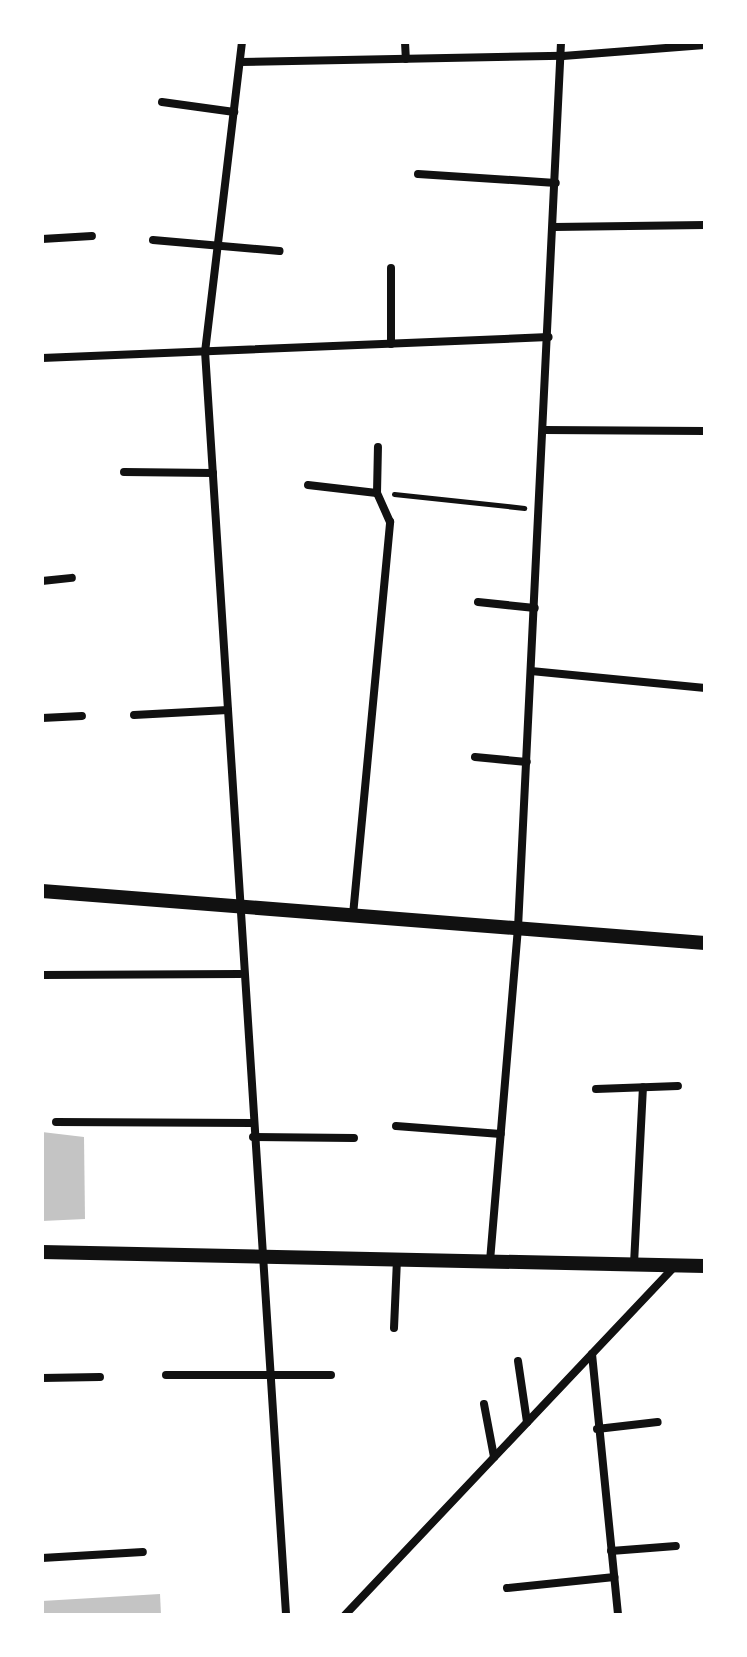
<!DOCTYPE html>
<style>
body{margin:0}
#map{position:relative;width:747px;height:1657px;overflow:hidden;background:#fff;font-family:"Work Sans",sans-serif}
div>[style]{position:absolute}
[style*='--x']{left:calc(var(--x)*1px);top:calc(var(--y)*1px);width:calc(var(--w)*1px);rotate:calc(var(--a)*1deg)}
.building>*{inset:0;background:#c4c4c4}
.path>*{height:5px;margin:-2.5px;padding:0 2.5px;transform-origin:2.5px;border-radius:2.5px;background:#111}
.minor>*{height:8px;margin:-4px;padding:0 4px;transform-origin:4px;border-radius:4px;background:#111}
.tertiary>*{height:14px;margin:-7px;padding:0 7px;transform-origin:7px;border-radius:7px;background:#111}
span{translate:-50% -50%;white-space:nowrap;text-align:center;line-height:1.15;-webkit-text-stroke:6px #fff;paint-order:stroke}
.frame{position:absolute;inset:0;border:44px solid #fff;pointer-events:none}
</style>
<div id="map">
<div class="building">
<i style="clip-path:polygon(42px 1132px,84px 1137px,85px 1219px,42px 1221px)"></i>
<i style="clip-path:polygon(160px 1594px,161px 1615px,42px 1615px,42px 1601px)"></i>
</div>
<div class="path">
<i style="--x:394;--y:494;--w:131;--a:6.1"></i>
</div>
<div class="minor">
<i style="--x:242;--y:42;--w:311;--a:96.8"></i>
<i style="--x:205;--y:351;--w:1267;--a:86.33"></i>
<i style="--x:405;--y:42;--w:17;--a:87"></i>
<i style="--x:240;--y:62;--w:323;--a:-1.1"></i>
<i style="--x:563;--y:56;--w:142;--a:-4.4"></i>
<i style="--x:162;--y:102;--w:73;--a:7.9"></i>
<i style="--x:418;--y:174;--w:138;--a:3.7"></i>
<i style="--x:554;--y:227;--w:151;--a:-0.8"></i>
<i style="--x:42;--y:239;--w:50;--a:-3.4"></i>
<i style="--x:153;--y:240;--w:127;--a:5"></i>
<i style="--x:391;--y:268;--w:76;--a:90"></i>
<i style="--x:42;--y:358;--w:507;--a:-2.37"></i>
<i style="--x:544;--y:430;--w:161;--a:0.4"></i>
<i style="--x:124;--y:472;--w:89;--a:0.6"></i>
<i style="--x:308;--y:485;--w:69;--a:6.6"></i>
<i style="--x:42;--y:581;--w:30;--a:-6"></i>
<i style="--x:478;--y:602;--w:57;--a:6"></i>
<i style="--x:531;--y:671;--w:175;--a:5.6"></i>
<i style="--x:134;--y:715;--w:94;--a:-3"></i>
<i style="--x:42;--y:718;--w:40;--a:-2.9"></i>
<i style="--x:475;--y:757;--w:52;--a:5.5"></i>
<i style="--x:353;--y:915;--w:395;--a:-84.6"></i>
<i style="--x:390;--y:522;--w:32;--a:-114"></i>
<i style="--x:377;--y:493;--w:46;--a:-88.8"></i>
<i style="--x:42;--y:975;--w:198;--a:-0.3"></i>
<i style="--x:596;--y:1089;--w:82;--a:-2.1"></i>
<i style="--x:56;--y:1122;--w:196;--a:0.3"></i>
<i style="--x:396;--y:1126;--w:105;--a:4.4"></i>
<i style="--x:253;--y:1137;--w:101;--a:0.6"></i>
<i style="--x:490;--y:1261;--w:334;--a:-85.2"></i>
<i style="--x:518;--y:928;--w:887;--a:-87.22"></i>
<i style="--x:634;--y:1264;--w:177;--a:-87.1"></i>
<i style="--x:394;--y:1328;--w:69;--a:-87.5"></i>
<i style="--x:592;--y:1354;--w:262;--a:84.3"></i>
<i style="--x:518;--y:1361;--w:62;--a:81.6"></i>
<i style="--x:166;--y:1375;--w:165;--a:0"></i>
<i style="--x:42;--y:1378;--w:58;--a:-1"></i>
<i style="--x:484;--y:1404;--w:54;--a:79.3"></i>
<i style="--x:597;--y:1429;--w:61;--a:-6.5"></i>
<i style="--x:611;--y:1551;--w:65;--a:-4.4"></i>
<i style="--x:42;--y:1558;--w:101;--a:-3.4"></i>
<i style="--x:507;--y:1588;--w:108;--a:-5.9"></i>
<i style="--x:345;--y:1615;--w:479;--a:-46.6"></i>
</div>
<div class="tertiary">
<i style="--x:42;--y:891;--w:665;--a:4.48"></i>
<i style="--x:42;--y:1252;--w:663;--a:1.21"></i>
</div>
<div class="frame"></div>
</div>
